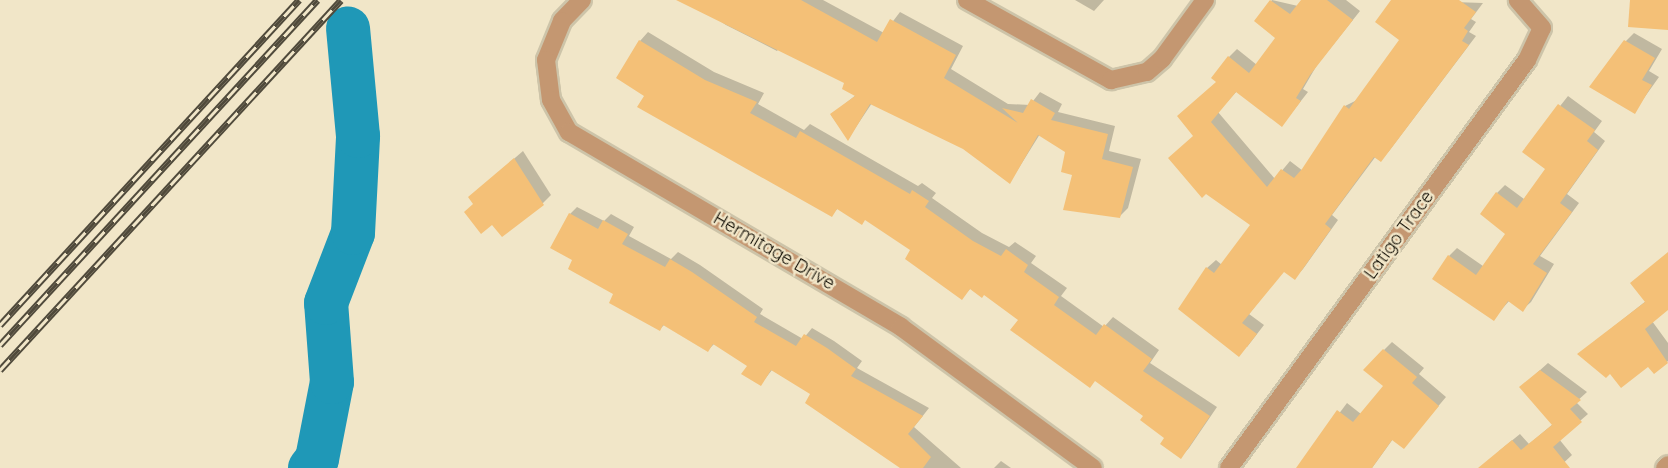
<!DOCTYPE html>
<style>
body{margin:0}
#map{position:relative;width:1668px;height:468px;overflow:hidden;background:#f1e6c8;font-family:Quicksand,sans-serif}
div>[style]{position:absolute}
[style*='--x']{left:calc(var(--x)*1px);top:calc(var(--y)*1px);width:calc(var(--w)*1px);rotate:calc(var(--a)*1deg)}
.shadow>*{inset:0;background:#0003}
.river>*{height:44px;margin:-22px;padding:0 22px;transform-origin:22px;border-radius:22px;background:#1f98b7}
.building>*{inset:0;background:#f4c077}
.roads{filter:drop-shadow(2px 0 #cdc4a9) drop-shadow(-2px 0 #cdc4a9) drop-shadow(0 2px #cdc4a9) drop-shadow(0 -2px #cdc4a9)}
.minor>*{height:18px;margin:-9px;padding:0 9px;transform-origin:9px;border-radius:9px;background:#c49771}
.rail>*{height:7px;margin-top:-3.5px;transform-origin:0;background:repeating-linear-gradient(90deg,#f1e6c8 0 14px,#504a3b 0 28px);box-sizing:border-box;border-block:2px solid #504a3b}
span{translate:-50% -50%;white-space:nowrap;text-align:center;line-height:1.15;-webkit-text-stroke:5px #f1e6c8;paint-order:stroke}
.street-label{font-size:18px;color:#130f05}
</style>
<div id="map">
<div class="shadow">
<i style="clip-path:polygon(689px 0,823px 0,884px 33px,900px 12px,963px 46px,951px 69px,1008px 104px,1030px 105px,1040px 92px,1062px 104px,1058px 112px,1115px 126px,1109px 151px,1141px 159px,1128px 208px,1120px 216px,1074px 174px,1067px 151px,1040px 134px,1010px 182px,964px 148px,872px 103px,848px 139px,831px 115px,856px 95px,846px 83px,781px 46px,777px 51px,726px 25px)"></i>
<i style="clip-path:polygon(1075px 0,1104px 0,1094px 11px)"></i>
<i style="clip-path:polygon(1272px 0,1298px 6px,1303px 0,1346px 0,1360px 11px,1317px 65px,1303px 89px,1308px 92px,1282px 125px,1237px 91px,1218px 112px,1275px 179px,1290px 161px,1303px 171px,1345px 106px,1357px 100px,1401px 40px,1394px 0,1483px 3px,1471px 19px,1476px 22px,1469px 32px,1476px 36px,1389px 151px,1381px 160px,1376px 156px,1332px 215px,1338px 220px,1303px 269px,1294px 278px,1284px 270px,1249px 314px,1264px 325px,1247px 347px,1180px 309px,1207px 268px,1216px 260px,1222px 265px,1252px 224px,1195px 136px,1229px 57px,1237px 49px,1257px 65px,1278px 37px,1256px 20px)"></i>
<i style="clip-path:polygon(648px 32px,714px 72px,764px 93px,758px 104px,804px 130px,810px 124px,918px 186px,922px 183px,936px 193px,932px 198px,982px 233px,1009px 247px,1015px 242px,1036px 256px,1031px 263px,1067px 288px,1061px 296px,1104px 327px,1113px 317px,1159px 350px,1150px 363px,1217px 407px,1189px 448px,1181px 457px,1145px 415px,985px 293px,971px 288px,961px 298px,912px 250px,866px 219px,838px 208px,832px 215px,646px 95px,640px 41px)"></i>
<i style="clip-path:polygon(1634px 33px,1662px 49px,1649px 71px,1659px 77px,1634px 112px,1626px 41px)"></i>
<i style="clip-path:polygon(1568px 96px,1602px 121px,1594px 132px,1605px 141px,1567px 194px,1579px 203px,1540px 256px,1554px 264px,1531px 302px,1522px 310px,1510px 300px,1493px 319px,1449px 256px,1457px 248px,1483px 266px,1507px 233px,1497px 193px,1505px 185px,1524px 199px,1547px 169px,1524px 152px)"></i>
<i style="clip-path:polygon(523px 151px,551px 195px,543px 203px,475px 203px,479px 189px)"></i>
<i style="clip-path:polygon(577px 207px,604px 221px,611px 214px,634px 227px,629px 236px,671px 259px,678px 252px,700px 265px,763px 309px,760px 314px,803px 339px,812px 328px,834px 341px,862px 361px,857px 368px,929px 408px,914px 427px,961px 468px,901px 468px,812px 394px,772px 370px,761px 384px,749px 365px,715px 343px,708px 350px,665px 324px,660px 329px,574px 259px,570px 214px)"></i>
<i style="clip-path:polygon(1668px 253px,1668px 309px,1652px 321px,1668px 343px,1668px 361px,1654px 372px,1648px 365px,1611px 372px,1579px 354px,1646px 301px)"></i>
<i style="clip-path:polygon(1392px 342px,1424px 368px,1419px 374px,1446px 397px,1404px 447px,1393px 439px,1372px 468px,1298px 468px,1347px 403px,1361px 414px,1385px 385px,1365px 369px)"></i>
<i style="clip-path:polygon(1548px 363px,1587px 392px,1576px 402px,1588px 414px,1559px 439px,1572px 455px,1558px 468px,1500px 468px,1499px 451px,1520px 434px,1529px 444px,1553px 424px,1529px 380px)"></i>
<i style="clip-path:polygon(1001px 461px,1011px 468px,994px 468px)"></i>
</div>
<div class="river">
<i style="--x:310;--y:468;--w:11;--a:-52"></i>
<i style="--x:317;--y:459;--w:78;--a:-79"></i>
<i style="--x:332;--y:382;--w:79;--a:-94.3"></i>
<i style="--x:326;--y:303;--w:75;--a:-68.9"></i>
<i style="--x:353;--y:233;--w:97;--a:-87"></i>
<i style="--x:358;--y:136;--w:108;--a:-95.3"></i>
</div>
<div class="building">
<i style="clip-path:polygon(676px 0,801px 0,877px 42px,890px 19px,956px 55px,944px 78px,1018px 123px,1002px 108px,1023px 113px,1031px 99px,1055px 113px,1051px 120px,1108px 134px,1102px 159px,1133px 167px,1120px 218px,1063px 210px,1072px 175px,1061px 172px,1065px 152px,1038px 135px,1010px 184px,963px 149px,870px 104px,848px 141px,830px 114px,855px 96px,842px 89px,844px 83px)"></i>
<i style="clip-path:polygon(1270px 0,1290px 14px,1301px 0,1327px 0,1353px 20px,1310px 75px,1296px 98px,1301px 101px,1282px 127px,1236px 92px,1211px 122px,1267px 187px,1281px 169px,1294px 178px,1302px 169px,1344px 105px,1349px 109px,1399px 40px,1375px 22px,1391px 0,1459px 0,1476px 12px,1464px 28px,1468px 31px,1462px 41px,1469px 45px,1381px 162px,1374px 157px,1325px 224px,1331px 229px,1295px 280px,1284px 272px,1242px 323px,1257px 334px,1239px 357px,1178px 309px,1206px 267px,1214px 273px,1250px 225px,1206px 194px,1202px 198px,1168px 158px,1193px 136px,1177px 116px,1216px 82px,1211px 78px,1228px 56px,1249px 73px,1275px 38px,1254px 21px)"></i>
<i style="clip-path:polygon(1630px 0,1668px 0,1668px 30px,1628px 27px)"></i>
<i style="clip-path:polygon(639px 40px,705px 80px,757px 102px,750px 113px,796px 138px,800px 131px,910px 194px,912px 190px,929px 201px,925px 207px,973px 241px,1001px 256px,1006px 249px,1028px 265px,1024px 272px,1059px 297px,1054px 305px,1096px 335px,1104px 324px,1152px 359px,1143px 371px,1210px 416px,1181px 459px,1160px 444px,1164px 438px,1140px 420px,1143px 416px,1095px 381px,1090px 388px,1010px 330px,1018px 320px,984px 295px,982px 298px,970px 289px,962px 300px,905px 259px,910px 250px,865px 220px,862px 225px,837px 209px,832px 217px,637px 107px,644px 96px,616px 78px)"></i>
<i style="clip-path:polygon(1624px 40px,1655px 58px,1642px 80px,1652px 85px,1635px 114px,1589px 87px)"></i>
<i style="clip-path:polygon(1558px 104px,1595px 130px,1587px 141px,1598px 150px,1560px 203px,1572px 212px,1533px 264px,1547px 273px,1523px 312px,1508px 301px,1494px 321px,1432px 279px,1448px 255px,1476px 275px,1505px 234px,1480px 214px,1496px 192px,1517px 208px,1545px 169px,1522px 152px)"></i>
<i style="clip-path:polygon(514px 158px,544px 205px,502px 237px,492px 225px,481px 234px,464px 212px,473px 204px,468px 197px)"></i>
<i style="clip-path:polygon(569px 213px,598px 229px,603px 220px,628px 234px,622px 244px,665px 267px,670px 259px,692px 272px,757px 317px,754px 322px,796px 346px,804px 334px,827px 348px,856px 369px,851px 376px,923px 416px,908px 434px,931px 457px,923px 468px,900px 468px,805px 403px,810px 394px,771px 370px,761px 386px,741px 374px,747px 366px,713px 344px,708px 352px,663px 325px,660px 331px,609px 303px,613px 294px,568px 269px,572px 260px,550px 248px)"></i>
<i style="clip-path:polygon(1668px 252px,1668px 310px,1645px 329px,1668px 363px,1654px 374px,1648px 367px,1621px 388px,1610px 374px,1606px 378px,1577px 354px,1645px 302px,1630px 283px)"></i>
<i style="clip-path:polygon(1383px 349px,1417px 377px,1412px 383px,1439px 406px,1404px 449px,1392px 440px,1372px 468px,1296px 468px,1337px 410px,1353px 422px,1383px 386px,1363px 370px)"></i>
<i style="clip-path:polygon(1540px 370px,1581px 400px,1570px 409px,1582px 422px,1553px 447px,1570px 468px,1478px 468px,1512px 440px,1521px 450px,1552px 425px,1519px 387px)"></i>
</div>
<div class="roads">
<div class="minor">
<i style="--x:582;--y:0;--w:29;--a:134"></i>
<i style="--x:562;--y:21;--w:42;--a:112.3"></i>
<i style="--x:546;--y:60;--w:40;--a:82.9"></i>
<i style="--x:551;--y:100;--w:37;--a:61"></i>
<i style="--x:569;--y:132;--w:385;--a:30.4"></i>
<i style="--x:901;--y:327;--w:238;--a:36.3"></i>
<i style="--x:967;--y:0;--w:165;--a:29.1"></i>
<i style="--x:1111;--y:80;--w:37;--a:-13"></i>
<i style="--x:1147;--y:72;--w:20;--a:-41"></i>
<i style="--x:1162;--y:59;--w:73;--a:-53.9"></i>
<i style="--x:1229;--y:468;--w:505;--a:-53.86"></i>
<i style="--x:1527;--y:60;--w:35;--a:-65"></i>
<i style="--x:1542;--y:28;--w:37;--a:-131"></i>
<i style="--x:1665;--y:468;--w:4;--a:-45"></i>
</div>
</div>
<div class="rail">
<i style="--x:0;--y:325;--w:442;--a:-47.4"></i>
<i style="--x:0;--y:345;--w:469;--a:-47.4"></i>
<i style="--x:0;--y:370;--w:503;--a:-47.34"></i>
</div>
<div class="street-label">
<span style="left:1399px;top:235px;rotate:-54deg">Latigo Trace</span>
<span style="left:774px;top:251px;rotate:30deg">Hermitage Drive</span>
</div>
</div>
